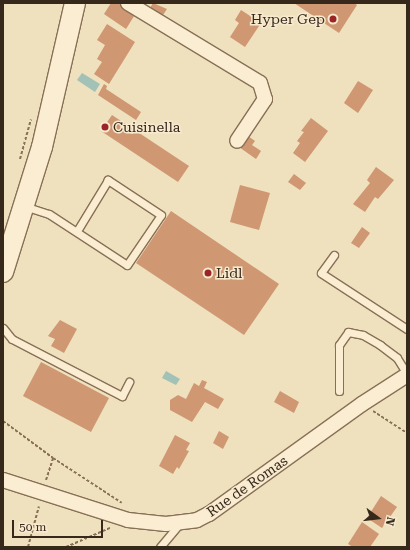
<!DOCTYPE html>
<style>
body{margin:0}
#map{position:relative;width:410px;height:550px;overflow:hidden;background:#efe0be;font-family:"Roboto Serif",serif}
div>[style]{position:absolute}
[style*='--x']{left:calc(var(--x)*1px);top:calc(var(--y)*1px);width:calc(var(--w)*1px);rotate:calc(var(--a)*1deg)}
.water>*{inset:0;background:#a2c1b7}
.building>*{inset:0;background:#cf9772}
.path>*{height:2px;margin-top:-1px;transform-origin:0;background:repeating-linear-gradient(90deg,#887056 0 3px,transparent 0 5px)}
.roads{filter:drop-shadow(1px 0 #887056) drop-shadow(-1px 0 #887056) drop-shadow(0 1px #887056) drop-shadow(0 -1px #887056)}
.service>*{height:7px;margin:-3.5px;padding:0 3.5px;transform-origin:3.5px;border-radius:3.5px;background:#faedd2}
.minor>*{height:14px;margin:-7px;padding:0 7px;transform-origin:7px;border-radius:7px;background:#faedd2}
.secondary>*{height:20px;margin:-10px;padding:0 10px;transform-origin:10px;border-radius:10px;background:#faedd2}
.dots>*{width:11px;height:11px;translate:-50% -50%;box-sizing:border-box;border:2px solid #f7eace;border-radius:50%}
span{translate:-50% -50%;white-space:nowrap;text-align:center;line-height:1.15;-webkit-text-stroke:3px #f7eace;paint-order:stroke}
.poi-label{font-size:14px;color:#37281c}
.right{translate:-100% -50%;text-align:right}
.left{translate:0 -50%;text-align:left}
.street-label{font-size:14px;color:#37281c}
.frame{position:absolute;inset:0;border:4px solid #37281c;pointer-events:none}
.north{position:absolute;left:358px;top:498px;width:40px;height:40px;-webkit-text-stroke:3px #f7eace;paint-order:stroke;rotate:105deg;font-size:11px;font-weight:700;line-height:16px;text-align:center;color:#37281c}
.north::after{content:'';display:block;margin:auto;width:14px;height:18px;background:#37281c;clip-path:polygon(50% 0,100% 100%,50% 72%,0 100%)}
.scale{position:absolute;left:12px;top:520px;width:91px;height:18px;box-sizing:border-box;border:2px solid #37281c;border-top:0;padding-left:5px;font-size:12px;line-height:14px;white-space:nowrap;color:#37281c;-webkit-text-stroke:3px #f7eace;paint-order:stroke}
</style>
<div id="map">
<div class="water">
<i style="clip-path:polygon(82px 73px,100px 84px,95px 92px,77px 80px)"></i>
<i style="clip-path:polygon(166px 371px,180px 379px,176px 385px,162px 378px)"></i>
</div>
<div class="building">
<i style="clip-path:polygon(111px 3px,120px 3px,136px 13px,126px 29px,104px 14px)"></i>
<i style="clip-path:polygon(153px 3px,167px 9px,163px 15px,150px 8px)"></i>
<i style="clip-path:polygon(294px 3px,354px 3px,357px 5px,339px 33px)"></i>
<i style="clip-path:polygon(241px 10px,261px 23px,245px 47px,230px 37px,239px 23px,235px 20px)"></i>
<i style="clip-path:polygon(107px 24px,135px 42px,109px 84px,94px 74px,102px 62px,97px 59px,105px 45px,97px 40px)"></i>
<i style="clip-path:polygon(358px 81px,373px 90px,358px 113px,344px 103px)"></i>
<i style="clip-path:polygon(104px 84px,107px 86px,106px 89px,141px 112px,136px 120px,98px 95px)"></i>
<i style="clip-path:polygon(112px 115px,189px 166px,178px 182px,101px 131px)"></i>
<i style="clip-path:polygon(311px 118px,328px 131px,305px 162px,293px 153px,300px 143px,297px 141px,304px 132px,301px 131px)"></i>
<i style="clip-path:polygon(248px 136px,255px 141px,252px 145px,261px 151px,256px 159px,239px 147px)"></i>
<i style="clip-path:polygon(376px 167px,394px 180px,378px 199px,375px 197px,365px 212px,353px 204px,370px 183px,367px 180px)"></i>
<i style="clip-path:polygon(294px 174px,306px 183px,300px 190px,288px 182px)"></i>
<i style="clip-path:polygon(240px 185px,270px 193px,259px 230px,230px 222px)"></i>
<i style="clip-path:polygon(171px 211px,279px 284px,244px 335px,136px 263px)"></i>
<i style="clip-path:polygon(362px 227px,370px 233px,359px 248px,351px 243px)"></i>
<i style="clip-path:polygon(60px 320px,77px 329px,64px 353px,51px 346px,55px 339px,48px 336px)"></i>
<i style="clip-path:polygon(41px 362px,109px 398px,91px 432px,23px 396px)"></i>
<i style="clip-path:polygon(202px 380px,207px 382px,204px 388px,224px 399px,218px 409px,205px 402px,192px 422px,170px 410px,170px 400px,178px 395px,186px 399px,194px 383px,199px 386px)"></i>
<i style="clip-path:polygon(280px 391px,299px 402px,294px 413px,274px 402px)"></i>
<i style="clip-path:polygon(219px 431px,229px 437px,223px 449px,213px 443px)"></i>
<i style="clip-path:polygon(175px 435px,190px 443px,186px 450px,189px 451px,179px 469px,177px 467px,173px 474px,159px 466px)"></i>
<i style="clip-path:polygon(381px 496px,397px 507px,382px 528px,367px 518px)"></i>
<i style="clip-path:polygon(362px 522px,379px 534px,370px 547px,353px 547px,348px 544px)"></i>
</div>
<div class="path">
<i style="--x:20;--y:159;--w:41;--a:-74.6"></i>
<i style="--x:373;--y:411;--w:40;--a:32.9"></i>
<i style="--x:3;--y:421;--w:62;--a:36.5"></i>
<i style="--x:53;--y:458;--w:82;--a:33.1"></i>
<i style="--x:46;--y:480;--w:23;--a:-72"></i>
<i style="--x:28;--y:547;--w:42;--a:-75"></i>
<i style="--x:66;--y:547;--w:48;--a:-23.4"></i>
</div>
<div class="roads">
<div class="service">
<i style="--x:24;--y:206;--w:26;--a:18"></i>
<i style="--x:49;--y:214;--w:93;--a:33.2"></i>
<i style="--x:127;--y:265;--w:60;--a:-55.8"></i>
<i style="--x:161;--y:215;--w:64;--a:-146.6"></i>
<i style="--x:108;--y:180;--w:60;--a:121.3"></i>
<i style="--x:334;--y:255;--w:22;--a:126"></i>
<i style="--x:321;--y:273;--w:103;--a:33.1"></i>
<i style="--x:3;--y:328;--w:14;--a:51"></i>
<i style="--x:12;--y:339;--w:124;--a:27.4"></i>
<i style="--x:122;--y:396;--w:16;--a:-63"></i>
<i style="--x:339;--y:391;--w:46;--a:-90"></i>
<i style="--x:339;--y:345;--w:16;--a:-55"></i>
<i style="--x:348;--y:332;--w:15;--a:11"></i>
<i style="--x:363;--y:335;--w:20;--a:30"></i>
<i style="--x:380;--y:345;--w:21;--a:37"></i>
<i style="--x:397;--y:358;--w:19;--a:58"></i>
<i style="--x:160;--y:547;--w:31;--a:-50"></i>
</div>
<div class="minor">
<i style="--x:128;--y:3;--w:154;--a:31.2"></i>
<i style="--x:260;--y:83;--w:17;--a:73"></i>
<i style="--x:265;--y:99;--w:50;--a:123.7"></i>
<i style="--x:3;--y:480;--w:131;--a:17.7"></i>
<i style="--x:128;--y:520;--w:38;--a:6"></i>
<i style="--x:166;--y:524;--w:31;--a:-7"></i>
<i style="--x:197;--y:520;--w:13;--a:-27"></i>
<i style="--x:209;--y:514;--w:188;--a:-35.7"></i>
<i style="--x:362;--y:404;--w:54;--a:-32.8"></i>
</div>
<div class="secondary">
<i style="--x:3;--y:272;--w:131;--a:-72.7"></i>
<i style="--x:42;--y:147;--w:148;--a:-77.1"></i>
</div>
</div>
<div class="dots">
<i style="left:333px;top:19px;background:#9a2428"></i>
<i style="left:105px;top:127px;background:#9a2428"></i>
<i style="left:208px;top:273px;background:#9a2428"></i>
</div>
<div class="poi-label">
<span class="right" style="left:325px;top:19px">Hyper Gep</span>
<span class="left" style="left:113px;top:127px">Cuisinella</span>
<span class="left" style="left:216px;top:273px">Lidl</span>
</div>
<div class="street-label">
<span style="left:247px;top:486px;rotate:-35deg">Rue de Romas</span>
</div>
<div class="frame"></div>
<div class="north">N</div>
<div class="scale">50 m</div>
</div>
